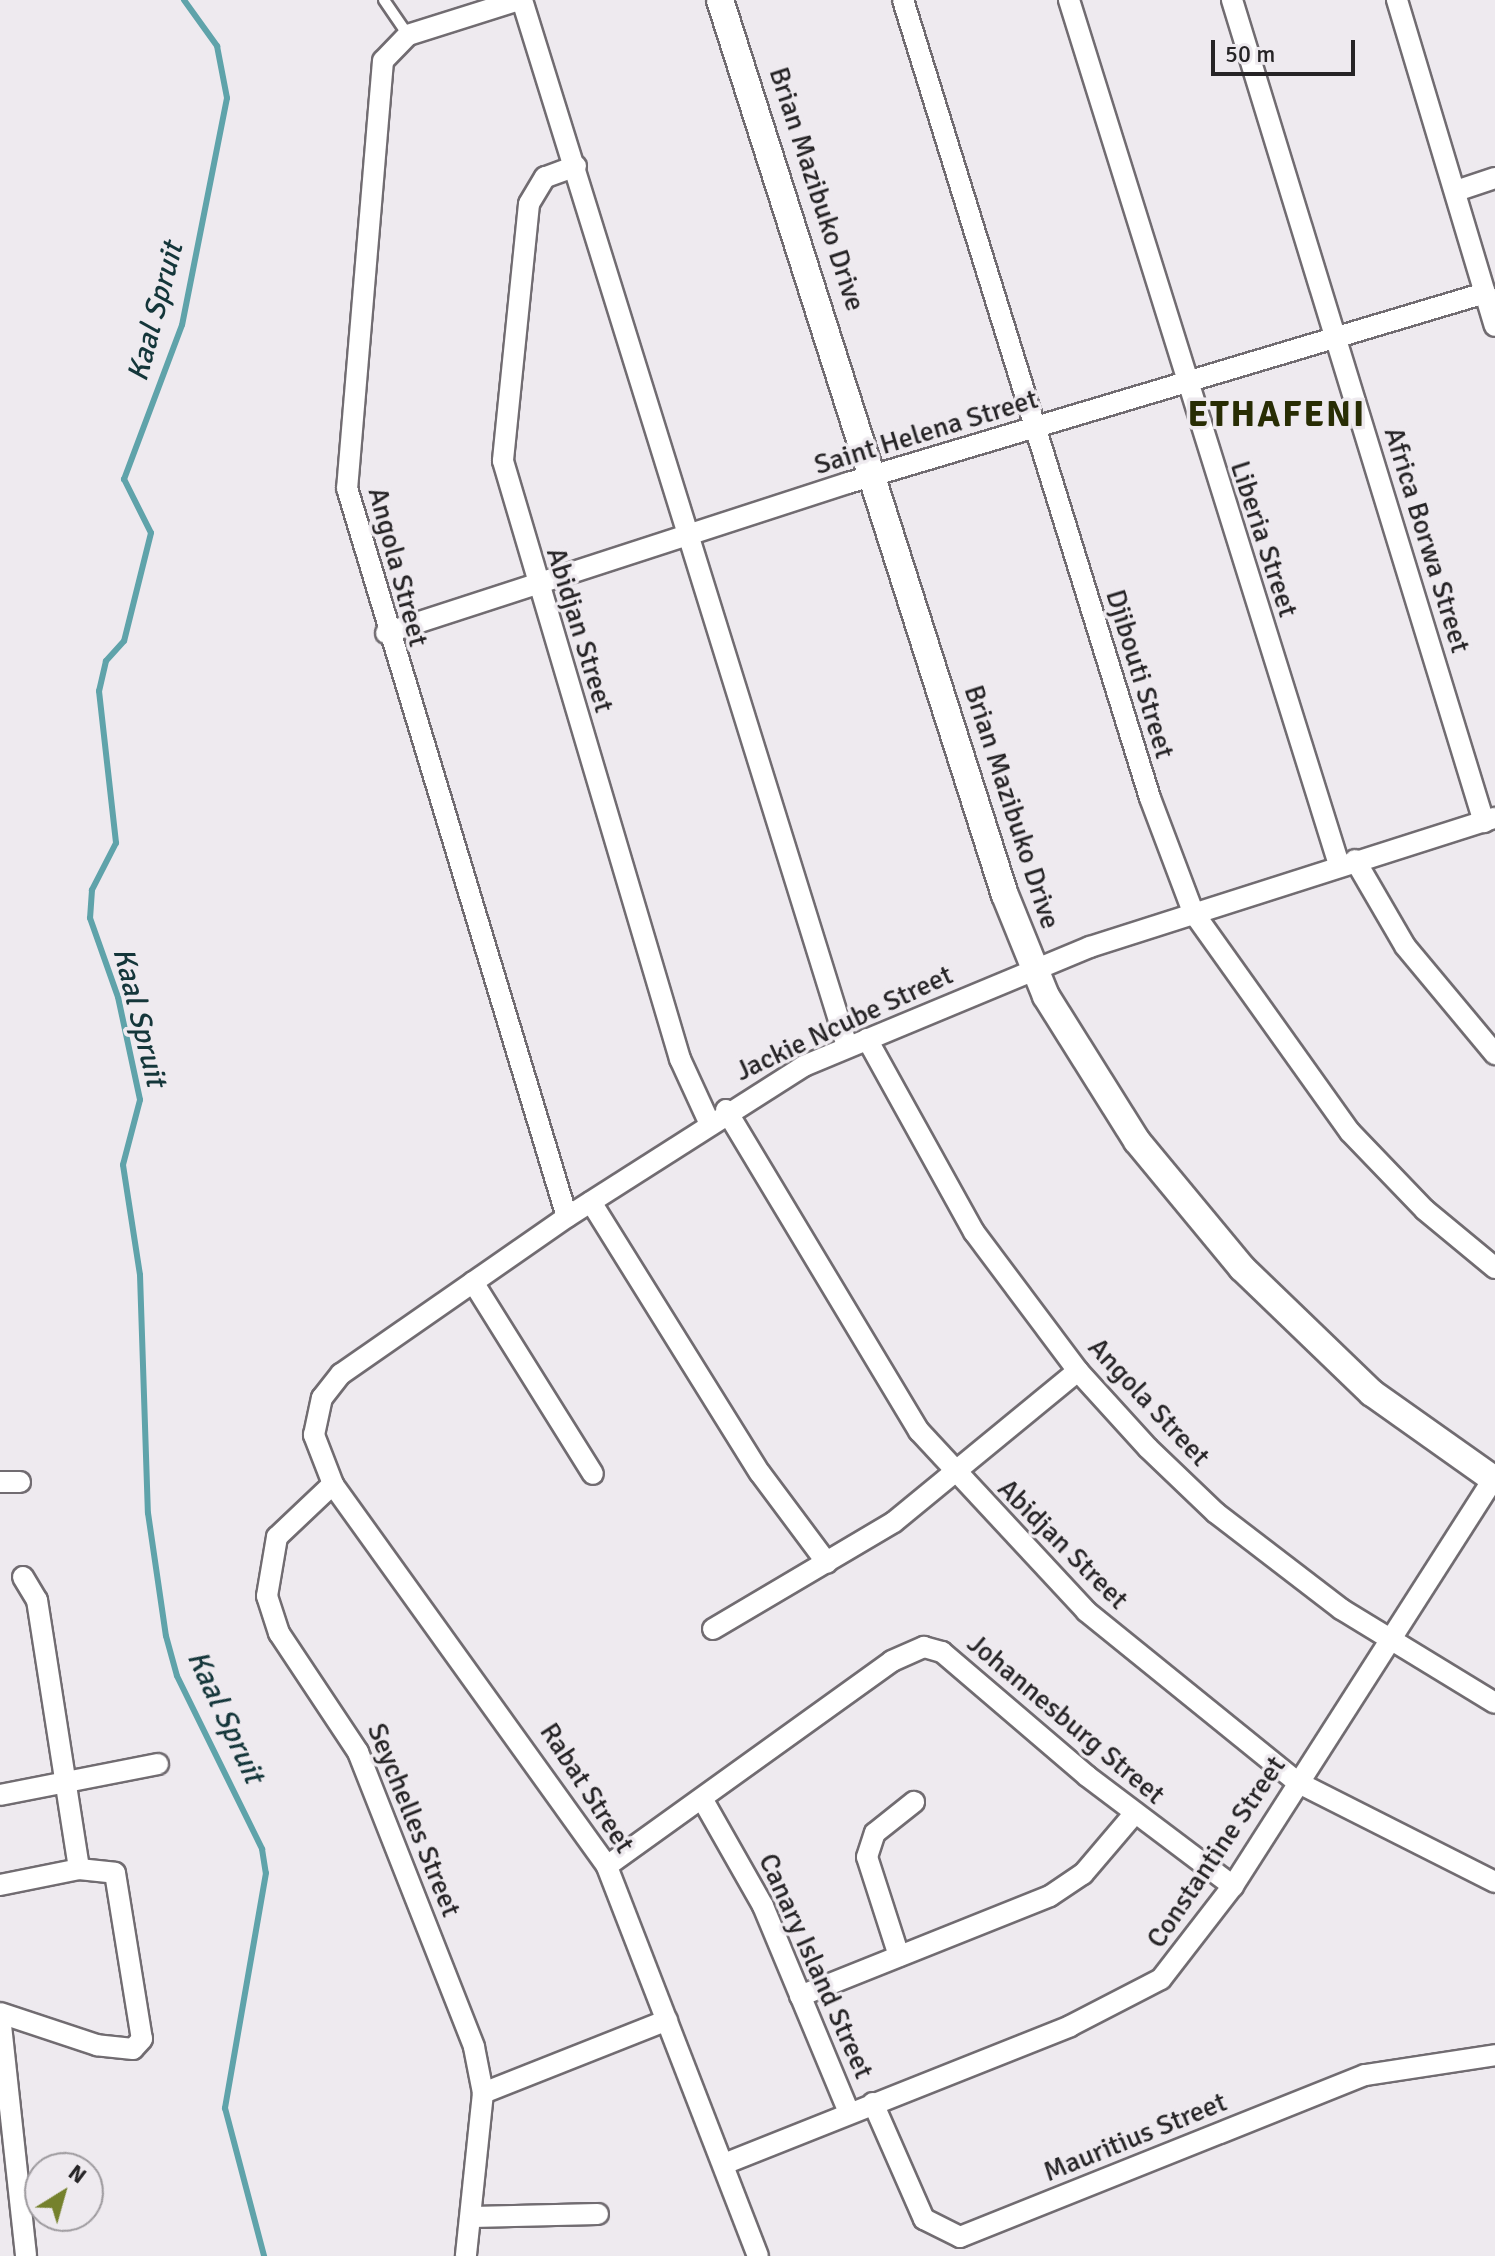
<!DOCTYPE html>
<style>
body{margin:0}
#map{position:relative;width:1495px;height:2256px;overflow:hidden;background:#eeeaef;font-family:Signika,sans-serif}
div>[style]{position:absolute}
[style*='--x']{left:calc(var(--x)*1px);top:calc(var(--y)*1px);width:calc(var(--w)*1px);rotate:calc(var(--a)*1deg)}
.stream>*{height:6px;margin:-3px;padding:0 3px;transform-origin:3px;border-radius:3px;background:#5fa3aa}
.roads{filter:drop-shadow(2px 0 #716c71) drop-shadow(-2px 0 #716c71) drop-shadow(0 2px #716c71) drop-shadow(0 -2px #716c71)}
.service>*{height:10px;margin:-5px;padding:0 5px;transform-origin:5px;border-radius:5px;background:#fff}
.minor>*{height:20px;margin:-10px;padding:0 10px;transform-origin:10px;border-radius:10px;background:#fff}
.tertiary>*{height:26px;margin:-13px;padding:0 13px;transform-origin:13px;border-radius:13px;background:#fff}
span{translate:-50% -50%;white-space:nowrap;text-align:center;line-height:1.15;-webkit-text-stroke:7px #eeeaef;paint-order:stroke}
.street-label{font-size:28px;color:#262426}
.water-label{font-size:30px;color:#14363a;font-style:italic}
.district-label{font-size:36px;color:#282d04;font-weight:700;letter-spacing:2px}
.north{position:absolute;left:24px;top:2152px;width:80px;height:80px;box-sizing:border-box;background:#eeeaef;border:2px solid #9e9b9f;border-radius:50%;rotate:37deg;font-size:22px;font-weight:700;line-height:32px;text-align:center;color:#262426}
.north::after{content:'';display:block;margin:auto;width:28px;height:36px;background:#75812d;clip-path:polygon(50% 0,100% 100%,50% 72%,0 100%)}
.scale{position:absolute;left:1211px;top:40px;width:144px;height:36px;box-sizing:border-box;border:4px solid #262426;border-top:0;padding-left:10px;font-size:24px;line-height:28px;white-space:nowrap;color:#262426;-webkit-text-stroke:6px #eeeaef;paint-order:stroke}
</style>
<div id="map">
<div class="stream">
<i style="--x:184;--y:0;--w:57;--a:54.3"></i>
<i style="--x:217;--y:46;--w:53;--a:79.1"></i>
<i style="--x:227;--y:98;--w:231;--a:101.2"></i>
<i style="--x:182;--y:325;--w:165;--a:110.6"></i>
<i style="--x:124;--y:479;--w:60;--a:63.4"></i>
<i style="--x:151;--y:533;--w:111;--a:104"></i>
<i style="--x:124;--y:641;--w:27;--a:132"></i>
<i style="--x:106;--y:661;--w:31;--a:103"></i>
<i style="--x:99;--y:691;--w:153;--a:83.6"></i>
<i style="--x:116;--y:843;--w:53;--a:117.1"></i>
<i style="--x:92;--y:890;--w:28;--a:94"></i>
<i style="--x:90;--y:918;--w:84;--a:70.5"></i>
<i style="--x:118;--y:997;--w:105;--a:77.9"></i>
<i style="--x:140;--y:1100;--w:67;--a:104.7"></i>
<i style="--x:123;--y:1165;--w:111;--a:81.2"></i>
<i style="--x:140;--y:1275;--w:238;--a:88.1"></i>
<i style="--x:148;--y:1513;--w:124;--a:81.7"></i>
<i style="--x:166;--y:1636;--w:41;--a:74.6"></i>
<i style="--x:177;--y:1676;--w:193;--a:63.8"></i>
<i style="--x:262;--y:1849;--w:24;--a:81"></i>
<i style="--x:266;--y:1873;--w:239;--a:99.9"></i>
<i style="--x:225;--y:2108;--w:153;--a:75.2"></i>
</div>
<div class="roads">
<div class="service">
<i style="--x:384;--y:0;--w:42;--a:55.6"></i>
</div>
<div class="minor">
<i style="--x:519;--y:0;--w:116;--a:162.5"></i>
<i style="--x:408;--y:35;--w:36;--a:134"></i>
<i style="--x:383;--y:61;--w:429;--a:94.8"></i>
<i style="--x:347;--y:488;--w:761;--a:73.21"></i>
<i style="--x:522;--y:0;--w:1095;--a:72.74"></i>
<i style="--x:903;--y:0;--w:835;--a:72.8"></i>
<i style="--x:1150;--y:798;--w:122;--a:69.3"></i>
<i style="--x:1193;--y:912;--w:270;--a:54.5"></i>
<i style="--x:1350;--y:1132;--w:108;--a:46.1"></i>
<i style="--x:1425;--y:1210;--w:91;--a:39.6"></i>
<i style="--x:1069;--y:0;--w:906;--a:72.66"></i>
<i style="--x:1232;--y:0;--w:860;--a:72.96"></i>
<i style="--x:1397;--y:0;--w:340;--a:73.3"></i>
<i style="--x:576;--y:166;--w:33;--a:160"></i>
<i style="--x:545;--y:177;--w:31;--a:121"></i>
<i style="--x:529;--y:204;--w:258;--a:95.8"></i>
<i style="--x:503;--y:461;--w:624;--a:73.51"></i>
<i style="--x:680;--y:1059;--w:69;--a:65.3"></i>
<i style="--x:1456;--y:191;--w:41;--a:-18.4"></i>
<i style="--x:386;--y:633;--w:486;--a:-18"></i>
<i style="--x:848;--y:483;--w:665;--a:-16.61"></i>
<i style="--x:1355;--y:860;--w:99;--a:59.8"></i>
<i style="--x:1405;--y:946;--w:141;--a:50.2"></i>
<i style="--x:867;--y:1039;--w:221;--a:61"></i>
<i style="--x:974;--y:1232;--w:174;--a:53.2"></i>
<i style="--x:1078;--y:1371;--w:104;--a:47.7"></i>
<i style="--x:1148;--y:1448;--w:94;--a:43.7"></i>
<i style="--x:1216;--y:1513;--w:158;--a:37.5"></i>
<i style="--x:1341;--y:1609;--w:180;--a:31.4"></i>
<i style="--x:726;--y:1110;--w:375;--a:59"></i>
<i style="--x:919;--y:1431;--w:246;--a:47.1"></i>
<i style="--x:1086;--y:1611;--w:272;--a:39"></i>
<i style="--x:1297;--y:1782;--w:222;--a:26.8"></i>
<i style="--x:591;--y:1202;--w:319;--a:58.1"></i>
<i style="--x:760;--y:1473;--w:112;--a:53.3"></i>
<i style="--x:473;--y:1282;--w:226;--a:58"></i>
<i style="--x:0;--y:1482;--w:20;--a:0"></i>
<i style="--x:333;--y:1484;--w:77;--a:136.6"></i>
<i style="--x:277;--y:1537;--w:60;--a:99.6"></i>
<i style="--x:267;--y:1596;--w:39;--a:72"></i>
<i style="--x:279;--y:1633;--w:143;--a:56.4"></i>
<i style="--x:358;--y:1752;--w:317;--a:68.5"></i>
<i style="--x:474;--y:2047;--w:47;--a:78.9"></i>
<i style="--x:483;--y:2093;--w:164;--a:96"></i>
<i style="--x:23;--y:1577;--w:27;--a:59"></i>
<i style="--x:37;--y:1600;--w:272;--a:81.1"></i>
<i style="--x:713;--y:1629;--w:210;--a:-30.6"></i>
<i style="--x:894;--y:1522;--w:238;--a:-39.4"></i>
<i style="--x:0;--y:1795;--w:161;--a:-11.1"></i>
<i style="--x:704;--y:1802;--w:120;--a:60.4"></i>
<i style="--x:763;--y:1906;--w:224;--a:67.4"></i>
<i style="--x:607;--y:1866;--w:351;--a:-35.7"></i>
<i style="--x:892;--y:1661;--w:35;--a:-24"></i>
<i style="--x:924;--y:1647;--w:19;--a:16"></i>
<i style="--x:942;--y:1652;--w:191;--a:40.5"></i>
<i style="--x:1087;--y:1776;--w:183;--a:37"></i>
<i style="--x:0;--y:1885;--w:81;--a:-11.4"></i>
<i style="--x:79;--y:1869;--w:36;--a:6"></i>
<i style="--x:115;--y:1873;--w:168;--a:80.8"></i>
<i style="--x:142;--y:2039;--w:13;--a:132"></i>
<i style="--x:133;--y:2049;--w:36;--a:-174"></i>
<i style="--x:97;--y:2045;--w:102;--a:-161.7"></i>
<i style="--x:899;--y:1956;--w:104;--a:-107.9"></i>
<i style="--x:867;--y:1857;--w:25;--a:-72"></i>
<i style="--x:875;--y:1833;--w:50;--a:-38.5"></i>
<i style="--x:800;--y:1996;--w:269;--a:-21.8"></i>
<i style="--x:1050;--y:1896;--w:40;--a:-34"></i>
<i style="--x:1083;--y:1874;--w:79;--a:-49.6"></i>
<i style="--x:0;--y:2016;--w:241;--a:83.8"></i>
<i style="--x:483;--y:2093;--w:198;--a:-21.6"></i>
<i style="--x:873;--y:2103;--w:127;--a:66.3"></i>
<i style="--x:924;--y:2219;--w:40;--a:26.6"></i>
<i style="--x:960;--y:2237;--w:436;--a:-21.8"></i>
<i style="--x:1365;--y:2075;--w:132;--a:-8.7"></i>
<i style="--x:724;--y:2164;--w:373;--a:-21.7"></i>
<i style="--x:1070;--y:2026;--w:102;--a:-27.3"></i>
<i style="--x:1161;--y:1979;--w:118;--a:-52.3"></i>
<i style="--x:1233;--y:1886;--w:486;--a:-57.4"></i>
<i style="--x:472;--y:2217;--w:126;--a:-1.4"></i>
<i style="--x:758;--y:2256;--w:418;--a:-111.2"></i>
<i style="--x:607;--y:1866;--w:470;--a:-125.7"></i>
<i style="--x:333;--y:1484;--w:53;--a:-111.2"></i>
<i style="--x:314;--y:1435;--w:38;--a:-78"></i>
<i style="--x:322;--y:1398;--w:31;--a:-52"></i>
<i style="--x:341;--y:1374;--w:275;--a:-34.8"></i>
<i style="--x:567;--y:1217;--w:281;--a:-32.5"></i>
<i style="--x:804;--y:1066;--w:310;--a:-22.6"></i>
<i style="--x:1090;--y:947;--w:425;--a:-17.7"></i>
</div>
<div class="tertiary">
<i style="--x:720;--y:0;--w:939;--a:72.34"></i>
<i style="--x:1005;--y:895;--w:109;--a:67.9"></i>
<i style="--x:1046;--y:996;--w:171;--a:57.9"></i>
<i style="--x:1137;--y:1141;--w:165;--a:50.4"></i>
<i style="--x:1242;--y:1268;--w:180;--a:43.9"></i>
<i style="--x:1372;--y:1393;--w:151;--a:35.3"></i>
</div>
</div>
<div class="street-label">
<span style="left:817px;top:189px;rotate:72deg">Brian Mazibuko Drive</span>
<span style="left:926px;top:432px;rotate:-17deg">Saint Helena Street</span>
<span style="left:1264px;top:539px;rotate:72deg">Liberia Street</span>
<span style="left:1427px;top:540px;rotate:73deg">Africa Borwa Street</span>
<span style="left:398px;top:567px;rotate:75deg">Angola Street</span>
<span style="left:580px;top:630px;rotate:73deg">Abidjan Street</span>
<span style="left:1140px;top:674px;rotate:73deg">Djibouti Street</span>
<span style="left:1012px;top:807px;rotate:72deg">Brian Mazibuko Drive</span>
<span style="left:844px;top:1023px;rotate:-25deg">Jackie Ncube Street</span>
<span style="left:1149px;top:1402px;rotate:47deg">Angola Street</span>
<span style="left:1063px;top:1544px;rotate:45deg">Abidjan Street</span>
<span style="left:1066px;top:1719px;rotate:40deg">Johannesburg Street</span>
<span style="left:587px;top:1788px;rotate:57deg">Rabat Street</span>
<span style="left:414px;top:1820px;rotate:68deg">Seychelles Street</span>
<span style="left:1216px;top:1852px;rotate:-56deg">Constantine Street</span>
<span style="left:816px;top:1966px;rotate:66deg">Canary Island Street</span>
<span style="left:1135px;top:2137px;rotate:-22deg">Mauritius Street</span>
</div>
<div class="water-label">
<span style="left:156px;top:312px;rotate:-75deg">Kaal Spruit</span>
<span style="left:139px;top:1017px;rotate:76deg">Kaal Spruit</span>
<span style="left:225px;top:1717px;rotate:65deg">Kaal Spruit</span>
</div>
<div class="district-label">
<span style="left:1277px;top:415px">ETHAFENI</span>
</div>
<div class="north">N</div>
<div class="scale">50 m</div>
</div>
